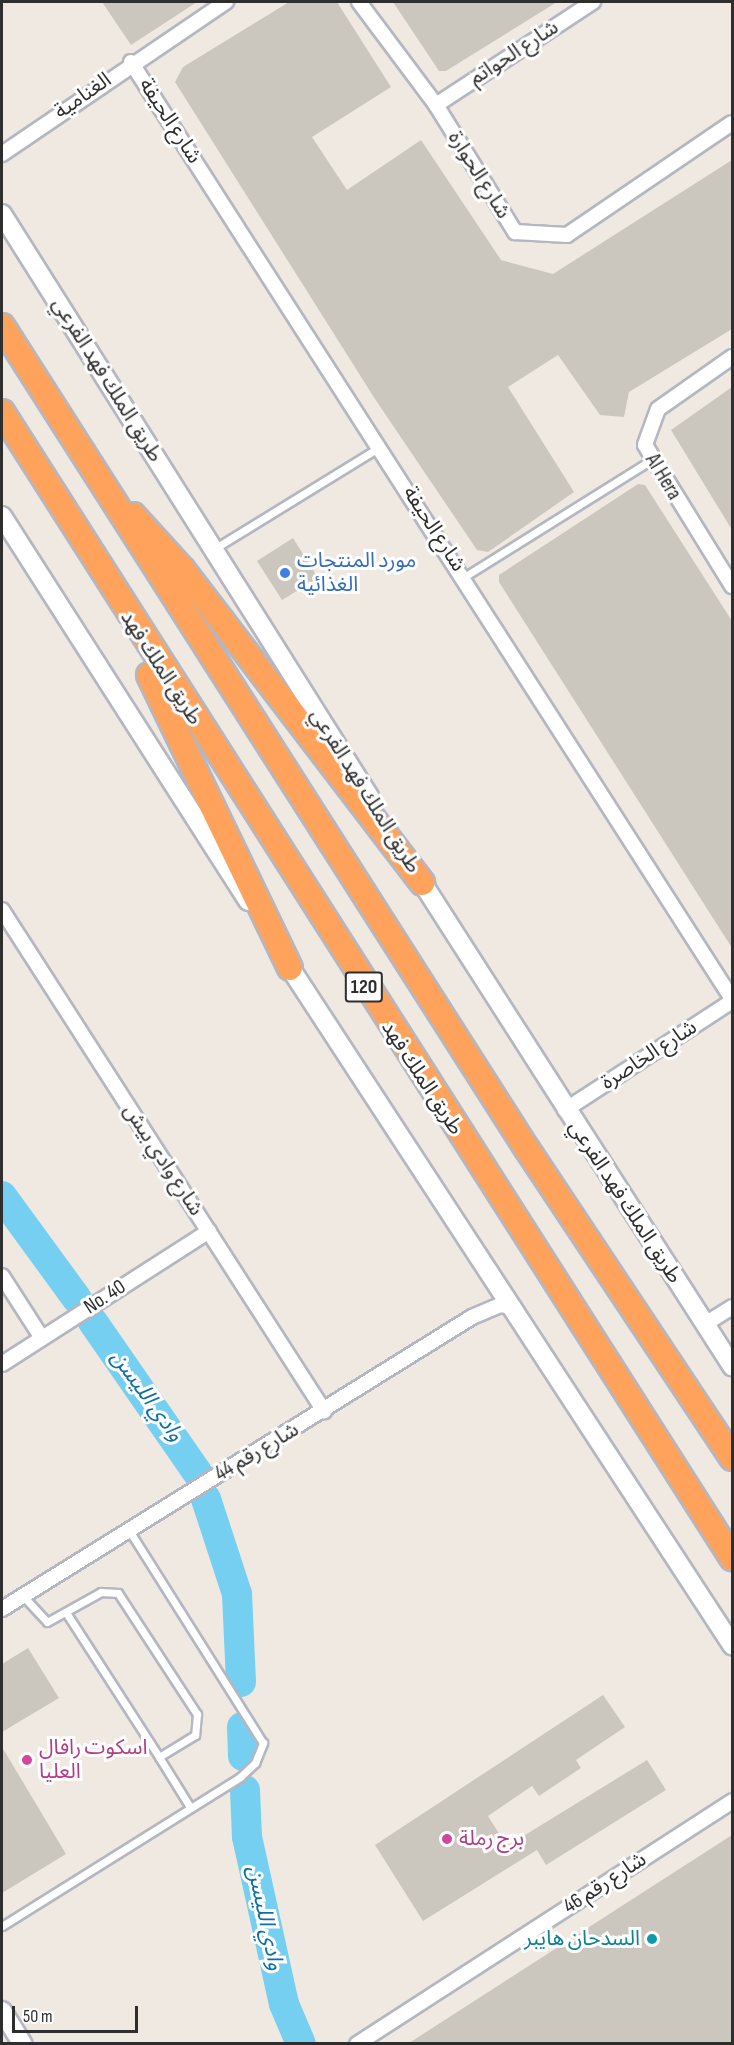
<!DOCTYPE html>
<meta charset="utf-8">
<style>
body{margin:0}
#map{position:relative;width:734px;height:2045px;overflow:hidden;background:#efe9e1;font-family:"Sofia Sans Condensed","Noto Sans Arabic",sans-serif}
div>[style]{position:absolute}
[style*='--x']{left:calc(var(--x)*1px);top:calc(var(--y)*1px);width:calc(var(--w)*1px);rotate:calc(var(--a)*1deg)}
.river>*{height:30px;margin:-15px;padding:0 15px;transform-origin:15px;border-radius:15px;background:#75cff0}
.building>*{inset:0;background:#cbc7bf}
.roads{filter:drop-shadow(2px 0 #b4b7c1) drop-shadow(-2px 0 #b4b7c1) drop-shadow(0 2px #b4b7c1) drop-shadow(0 -2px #b4b7c1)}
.lane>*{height:7px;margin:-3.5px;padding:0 3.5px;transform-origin:3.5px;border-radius:3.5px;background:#fff}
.street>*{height:14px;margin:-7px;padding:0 7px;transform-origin:7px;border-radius:7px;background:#fff}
.secondary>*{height:18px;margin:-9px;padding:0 9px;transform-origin:9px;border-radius:9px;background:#fff}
.highway>*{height:24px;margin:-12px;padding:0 12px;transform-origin:12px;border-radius:12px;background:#ffa35c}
.dots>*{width:16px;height:16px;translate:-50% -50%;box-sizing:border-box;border:3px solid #fff;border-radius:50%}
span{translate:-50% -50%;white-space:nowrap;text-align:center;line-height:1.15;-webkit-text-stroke:6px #fff;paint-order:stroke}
.shield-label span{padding:2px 4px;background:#fff;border:2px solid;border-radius:4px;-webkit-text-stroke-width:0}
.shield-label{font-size:20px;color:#2e2e2e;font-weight:700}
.street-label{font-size:21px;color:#2e2e2e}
.shop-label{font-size:21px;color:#366cbe}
.left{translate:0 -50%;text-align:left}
.hotel-label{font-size:21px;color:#b23c85}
.culture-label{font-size:21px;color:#0d838f}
.right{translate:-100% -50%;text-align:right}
.water-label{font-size:22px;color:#0d6fa3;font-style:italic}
.frame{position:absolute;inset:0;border:3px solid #2e2e2e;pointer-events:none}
.scale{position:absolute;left:12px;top:2006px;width:126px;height:27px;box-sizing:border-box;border:3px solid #2e2e2e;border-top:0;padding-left:8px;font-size:18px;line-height:21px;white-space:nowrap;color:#2e2e2e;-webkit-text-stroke:4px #fff;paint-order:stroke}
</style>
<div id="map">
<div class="river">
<i style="--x:2;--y:1196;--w:127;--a:53.9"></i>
<i style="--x:93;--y:1322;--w:183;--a:55.3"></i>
<i style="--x:206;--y:1499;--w:100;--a:71.9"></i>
<i style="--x:237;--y:1594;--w:88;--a:87.4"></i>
<i style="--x:242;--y:1727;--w:29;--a:88"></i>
<i style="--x:245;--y:1790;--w:47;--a:87.6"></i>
<i style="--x:247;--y:1837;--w:171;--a:77.5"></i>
<i style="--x:284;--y:2004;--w:43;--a:67"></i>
</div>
<div class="building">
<i style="clip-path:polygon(102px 2px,197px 2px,131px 45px)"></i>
<i style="clip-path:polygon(289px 2px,337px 2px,391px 87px,312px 137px,347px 190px,421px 140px,501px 260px,553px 274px,732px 160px,732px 329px,629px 392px,624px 417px,600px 415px,558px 355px,508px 387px,574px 492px,488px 552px,477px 550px,375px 399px,175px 82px,183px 67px)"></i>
<i style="clip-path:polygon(393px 2px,557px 2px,446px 71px,439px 71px)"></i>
<i style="clip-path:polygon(732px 387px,732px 530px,671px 430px)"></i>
<i style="clip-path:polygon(638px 484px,645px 485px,732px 621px,732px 948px,499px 582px,499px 575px)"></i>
<i style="clip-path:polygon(293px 538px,318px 578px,282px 600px,257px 561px)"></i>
<i style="clip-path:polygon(28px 1648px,59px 1698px,2px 1732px,2px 1664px)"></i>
<i style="clip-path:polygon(603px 1695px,625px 1727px,576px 1760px,581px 1768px,539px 1796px,532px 1786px,488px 1816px,507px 1846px,647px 1760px,666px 1790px,546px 1865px,537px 1850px,423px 1921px,375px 1845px)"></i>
<i style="clip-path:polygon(2px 1747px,66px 1854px,2px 1893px)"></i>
<i style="clip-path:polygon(732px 1835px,732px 2043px,409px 2043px)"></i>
</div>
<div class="roads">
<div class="lane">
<i style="--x:214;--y:549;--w:193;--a:-31.6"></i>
<i style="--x:464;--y:577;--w:221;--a:-32"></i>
<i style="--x:23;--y:1596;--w:35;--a:47"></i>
<i style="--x:47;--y:1622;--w:62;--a:-29.1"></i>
<i style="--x:101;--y:1592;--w:17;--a:3"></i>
<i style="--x:118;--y:1593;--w:145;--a:56.9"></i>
<i style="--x:197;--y:1714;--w:21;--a:95"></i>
<i style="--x:195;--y:1735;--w:42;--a:148.6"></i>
<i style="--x:159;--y:1757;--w:59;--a:58.2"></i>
<i style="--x:67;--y:1614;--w:170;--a:57.2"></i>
<i style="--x:2;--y:1926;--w:281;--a:-32"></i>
<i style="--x:240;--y:1777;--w:21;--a:-43"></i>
<i style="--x:255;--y:1763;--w:22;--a:-68"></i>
<i style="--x:263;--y:1743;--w:252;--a:-122.2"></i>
</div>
<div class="street">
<i style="--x:359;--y:2;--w:129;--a:53.2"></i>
<i style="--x:436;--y:105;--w:150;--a:58.1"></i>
<i style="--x:515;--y:232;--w:52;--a:3.3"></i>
<i style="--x:567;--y:235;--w:199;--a:-34.2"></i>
<i style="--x:131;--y:62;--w:1113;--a:57.32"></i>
<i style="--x:436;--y:105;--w:188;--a:-33.3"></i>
<i style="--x:2;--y:154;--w:271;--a:-34.2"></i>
<i style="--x:732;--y:357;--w:90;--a:144.9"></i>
<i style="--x:658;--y:409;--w:38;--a:110"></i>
<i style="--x:645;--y:445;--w:166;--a:58.3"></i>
<i style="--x:2;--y:910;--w:596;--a:57.27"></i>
<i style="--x:565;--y:1110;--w:199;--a:-33.1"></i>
<i style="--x:2;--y:1276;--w:74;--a:57.2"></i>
<i style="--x:705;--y:1324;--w:32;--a:-32"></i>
<i style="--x:2;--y:1364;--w:246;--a:-32.7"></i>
<i style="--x:2;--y:1609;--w:553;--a:-31.85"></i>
<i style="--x:472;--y:1317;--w:30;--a:-23"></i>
<i style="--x:500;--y:1305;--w:14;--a:8"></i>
<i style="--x:357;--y:2044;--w:447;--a:-32.9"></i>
</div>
<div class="secondary">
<i style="--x:2;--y:214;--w:690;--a:57.78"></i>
<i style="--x:2;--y:516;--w:457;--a:57.4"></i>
<i style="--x:416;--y:873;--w:586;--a:57.34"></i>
<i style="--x:283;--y:957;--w:822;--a:56.87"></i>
<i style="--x:2;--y:2011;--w:39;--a:58"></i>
</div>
<div class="highway">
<i style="--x:2;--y:326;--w:976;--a:57.47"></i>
<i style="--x:527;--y:1149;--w:371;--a:56.4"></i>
<i style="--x:2;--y:412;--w:1359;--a:57.5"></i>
<i style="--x:133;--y:515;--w:74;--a:47.7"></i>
<i style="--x:183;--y:570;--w:394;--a:52.6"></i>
<i style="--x:149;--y:675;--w:325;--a:64.3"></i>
</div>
</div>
<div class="dots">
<i style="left:285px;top:573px;background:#3f7fe0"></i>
<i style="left:27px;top:1760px;background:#d1479c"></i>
<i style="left:447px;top:1839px;background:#d1479c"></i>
<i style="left:652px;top:1939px;background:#0f9aa8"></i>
</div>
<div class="shield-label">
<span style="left:364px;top:987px">120</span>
</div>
<div class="street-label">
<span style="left:514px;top:53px;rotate:-33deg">شارع الحواتم</span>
<span style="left:83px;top:96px;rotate:-35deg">الغنامية</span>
<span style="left:170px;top:121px;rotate:57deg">شارع الحيفة</span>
<span style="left:479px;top:175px;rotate:58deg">شارع الحوارة</span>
<span style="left:107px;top:380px;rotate:58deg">طريق الملك فهد الفرعي</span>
<span style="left:663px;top:477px;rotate:59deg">Al Hera</span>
<span style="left:434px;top:529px;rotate:57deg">شارع الحيفة</span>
<span style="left:161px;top:668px;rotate:57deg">طريق الملك فهد</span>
<span style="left:365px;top:791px;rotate:58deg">طريق الملك فهد الفرعي</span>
<span style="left:649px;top:1055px;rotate:-33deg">شارع الخاصرة</span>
<span style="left:422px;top:1078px;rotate:57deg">طريق الملك فهد</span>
<span style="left:163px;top:1160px;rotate:57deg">شارع وادي بيش</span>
<span style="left:625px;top:1202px;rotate:57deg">طريق الملك فهد الفرعي</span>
<span style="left:105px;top:1297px;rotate:-33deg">No. 40</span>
<span style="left:257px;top:1452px;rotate:-31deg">شارع رقم 44</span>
<span style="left:605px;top:1883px;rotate:-33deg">شارع رقم 46</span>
</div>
<div class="shop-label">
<span class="left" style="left:297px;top:573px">مورد المنتجات<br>الغذائية</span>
</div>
<div class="hotel-label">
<span class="left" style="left:39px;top:1760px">اسكوت رافال<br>العليا</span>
<span class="left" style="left:459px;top:1839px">برج رملة</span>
</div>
<div class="culture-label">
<span class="right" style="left:640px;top:1939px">السدحان هايبر</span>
</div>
<div class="water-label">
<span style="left:147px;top:1396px;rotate:54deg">وادي الليسن</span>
<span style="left:265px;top:1918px;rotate:78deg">وادي الليسن</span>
</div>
<div class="frame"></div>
<div class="scale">50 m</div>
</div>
